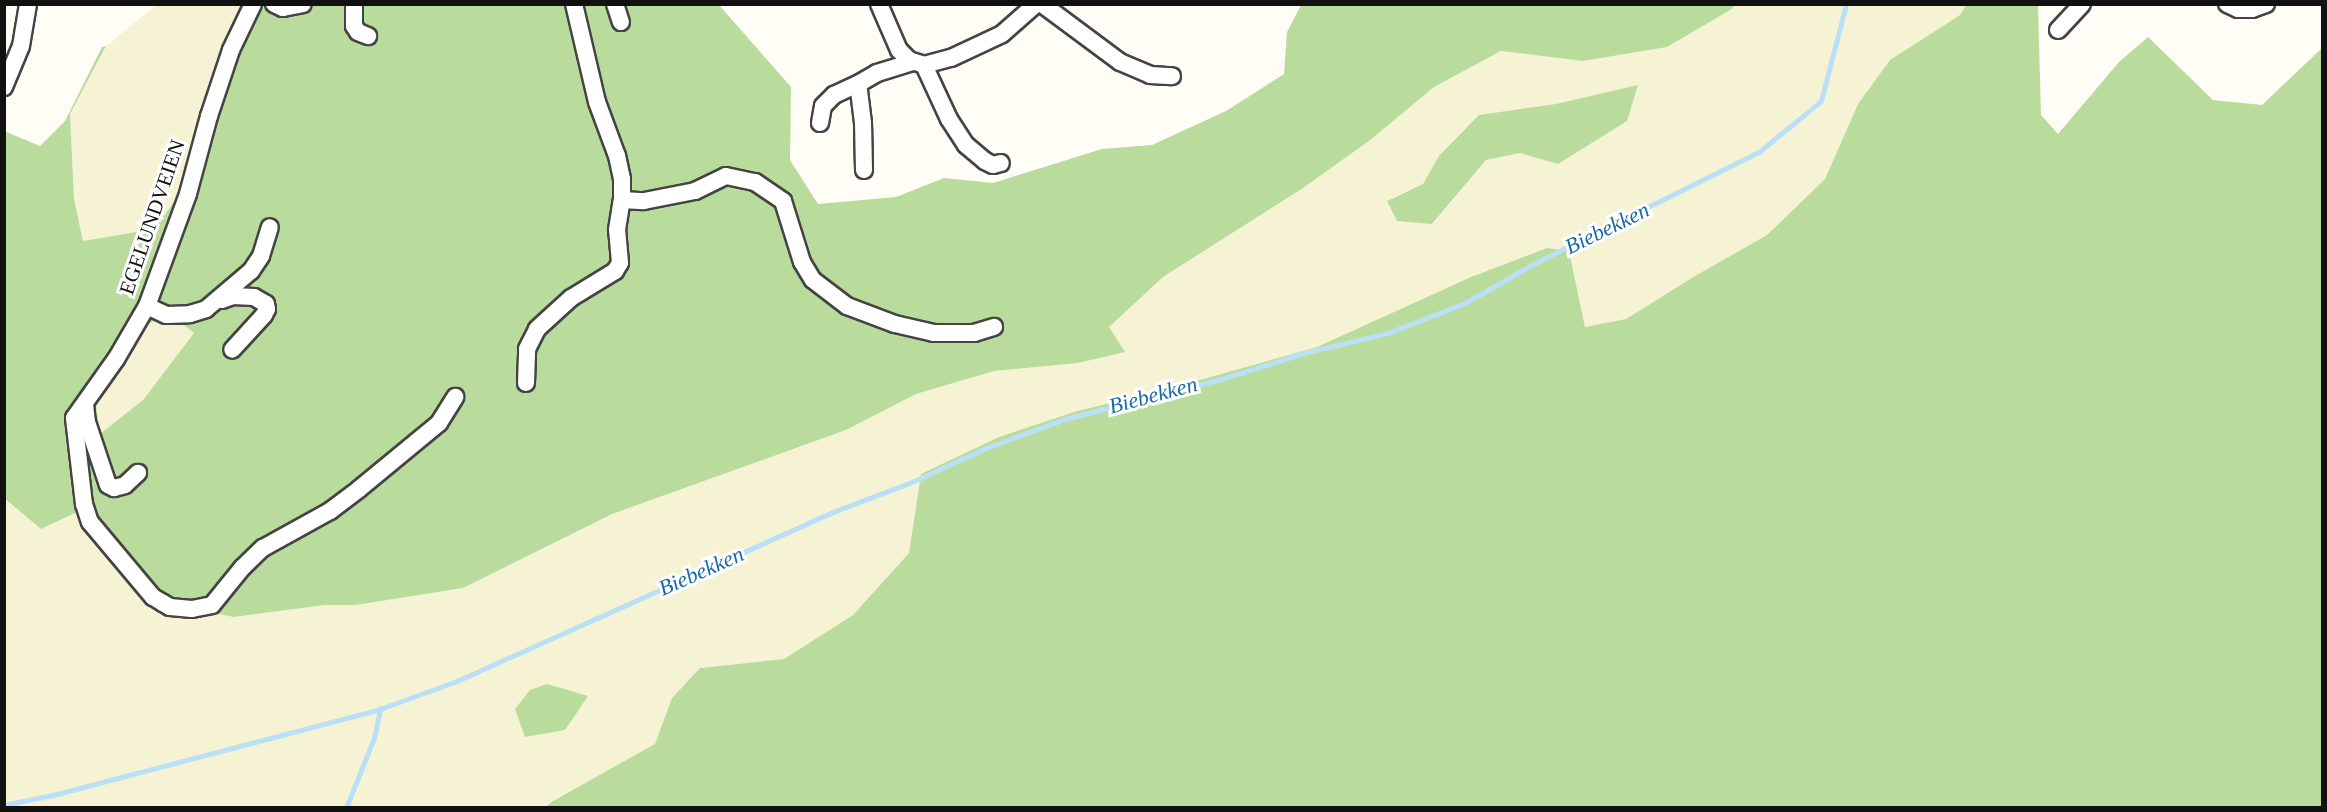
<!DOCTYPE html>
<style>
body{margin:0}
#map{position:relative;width:2327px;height:812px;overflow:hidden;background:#fffdf5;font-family:Georgia,serif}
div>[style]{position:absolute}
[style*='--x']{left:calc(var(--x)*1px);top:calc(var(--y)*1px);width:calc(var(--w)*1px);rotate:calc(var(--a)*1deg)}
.farmland>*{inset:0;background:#f6f3d4}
.forest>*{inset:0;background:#b9dc9c}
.stream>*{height:4.5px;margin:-2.25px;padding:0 2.25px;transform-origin:2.25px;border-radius:2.25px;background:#b9e0f7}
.roads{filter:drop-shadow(2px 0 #444) drop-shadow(-2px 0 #444) drop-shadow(0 2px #444) drop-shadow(0 -2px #444)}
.minor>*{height:16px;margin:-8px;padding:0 8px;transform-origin:8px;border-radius:8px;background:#fff}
span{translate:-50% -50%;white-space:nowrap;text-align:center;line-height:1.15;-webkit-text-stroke:6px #fff;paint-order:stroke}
.street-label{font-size:21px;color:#111}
.water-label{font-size:22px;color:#1768a6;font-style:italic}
.frame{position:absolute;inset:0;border:6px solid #111;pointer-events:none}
</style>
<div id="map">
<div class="farmland">
<i style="clip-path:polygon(156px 5px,257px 5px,252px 29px,208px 101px,182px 191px,154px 229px,83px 241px,74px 199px,70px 114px,106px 46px)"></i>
<i style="clip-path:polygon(evenodd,1734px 5px,1966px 5px,1960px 15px,1890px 60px,1858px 104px,1825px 179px,1767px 235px,1695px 276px,1626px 319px,1585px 327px,1569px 251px,1547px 248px,1471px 277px,1318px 347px,1157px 392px,1077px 411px,999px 437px,921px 474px,909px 553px,853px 615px,784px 659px,700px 668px,672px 698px,656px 744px,551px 801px,546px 807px,5px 807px,4px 499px,41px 529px,77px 511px,234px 617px,325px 605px,356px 605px,463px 588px,612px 514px,846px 430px,916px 394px,994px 371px,1078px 363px,1124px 352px,1108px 327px,1163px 277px,1303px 188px,1369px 141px,1434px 87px,1501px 51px,1583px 61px,1667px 47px,1732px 9px,1734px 5px,1638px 86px,1558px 164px,1520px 153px,1486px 160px,1433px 224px,1391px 198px,1423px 184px,1556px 104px,1638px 86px)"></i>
<i style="clip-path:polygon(170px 315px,194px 333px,143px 400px,100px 435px,95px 397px,144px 331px,146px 324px)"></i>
</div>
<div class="forest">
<i style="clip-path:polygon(evenodd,257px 5px,719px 5px,791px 87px,790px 160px,818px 204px,896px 197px,944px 178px,993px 183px,1102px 149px,1152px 145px,1226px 111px,1284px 74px,1287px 32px,1301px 5px,1734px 5px,1732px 9px,1667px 47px,1583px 61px,1501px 51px,1434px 87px,1369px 141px,1303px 188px,1163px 277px,1109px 327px,1125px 352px,1078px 363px,994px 371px,916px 394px,846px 430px,612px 514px,463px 588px,356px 605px,325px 605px,234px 617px,152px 601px,106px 531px,77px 512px,41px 529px,5px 499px,4px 131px,40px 146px,65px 121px,102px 47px,106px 46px,70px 114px,74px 199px,83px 241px,154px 229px,182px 191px,208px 101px,252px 29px,257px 5px,170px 315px,194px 333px,143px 400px,100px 434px,95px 397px,144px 331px,147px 324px,170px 315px)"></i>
<i style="clip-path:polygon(1966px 5px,2038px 5px,2041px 115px,2058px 134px,2119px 62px,2148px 37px,2213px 100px,2262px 105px,2322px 48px,2322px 807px,546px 807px,551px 802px,655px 744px,672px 698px,700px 668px,784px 659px,853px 615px,909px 553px,921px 474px,999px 437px,1077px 411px,1157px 392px,1317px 347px,1471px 277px,1547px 248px,1569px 251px,1585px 327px,1626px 319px,1695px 276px,1767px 235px,1825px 179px,1858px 104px,1890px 60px,1960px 15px)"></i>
<i style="clip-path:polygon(1638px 85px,1627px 121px,1558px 164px,1520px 153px,1486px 160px,1432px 224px,1397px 221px,1387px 201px,1423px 184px,1439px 156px,1479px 115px,1556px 104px)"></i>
<i style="clip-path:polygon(547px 684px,588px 696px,565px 730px,525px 737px,515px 709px,530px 690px)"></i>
</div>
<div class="stream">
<i style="--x:4;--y:805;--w:54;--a:-11.7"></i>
<i style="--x:57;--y:794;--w:334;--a:-14.7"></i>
<i style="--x:380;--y:709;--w:82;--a:-20"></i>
<i style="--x:457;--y:681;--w:412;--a:-24.2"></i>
<i style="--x:833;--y:512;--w:85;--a:-20.8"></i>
<i style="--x:912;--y:482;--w:81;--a:-24.7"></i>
<i style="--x:986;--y:448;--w:84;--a:-20.2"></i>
<i style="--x:1065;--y:419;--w:168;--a:-14.4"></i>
<i style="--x:1228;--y:377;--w:84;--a:-17.4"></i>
<i style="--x:1308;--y:352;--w:82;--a:-13.4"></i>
<i style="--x:1388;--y:333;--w:83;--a:-21.3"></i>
<i style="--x:1465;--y:303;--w:83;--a:-29.7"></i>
<i style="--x:1537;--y:262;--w:248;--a:-26.4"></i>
<i style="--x:1759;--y:152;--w:80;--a:-39.4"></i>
<i style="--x:1821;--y:101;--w:100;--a:-75.5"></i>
<i style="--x:346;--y:808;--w:75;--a:-68.2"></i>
<i style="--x:374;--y:738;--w:30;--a:-78"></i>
</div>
<div class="roads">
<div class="minor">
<i style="--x:253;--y:4;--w:51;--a:115.6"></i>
<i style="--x:231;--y:50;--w:70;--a:108.4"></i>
<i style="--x:209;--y:116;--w:81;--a:105.1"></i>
<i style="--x:188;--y:194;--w:119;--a:110.1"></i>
<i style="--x:147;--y:306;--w:61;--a:120.3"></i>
<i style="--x:116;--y:359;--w:72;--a:125.4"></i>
<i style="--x:74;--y:418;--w:87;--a:83.4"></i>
<i style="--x:84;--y:504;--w:19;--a:72"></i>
<i style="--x:90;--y:522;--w:98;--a:50"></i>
<i style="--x:153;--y:597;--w:12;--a:31"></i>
<i style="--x:163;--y:603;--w:8;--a:30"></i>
<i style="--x:170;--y:607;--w:22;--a:5"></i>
<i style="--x:192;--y:609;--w:20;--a:-11"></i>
<i style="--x:212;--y:605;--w:48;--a:-51"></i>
<i style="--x:242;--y:568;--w:29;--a:-44"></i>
<i style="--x:263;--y:548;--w:77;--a:-28.9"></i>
<i style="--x:330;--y:511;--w:36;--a:-37"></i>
<i style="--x:359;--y:489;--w:104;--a:-39.5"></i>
<i style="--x:439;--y:423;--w:31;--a:-58"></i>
<i style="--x:274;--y:4;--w:10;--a:24"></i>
<i style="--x:283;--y:8;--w:20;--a:-11"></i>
<i style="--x:354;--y:4;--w:22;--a:90"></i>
<i style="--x:354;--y:26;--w:7;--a:56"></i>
<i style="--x:358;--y:32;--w:11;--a:22"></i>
<i style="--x:615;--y:4;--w:19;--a:72"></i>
<i style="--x:879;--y:4;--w:50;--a:66.5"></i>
<i style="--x:899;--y:50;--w:14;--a:45"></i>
<i style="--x:909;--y:60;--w:16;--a:18"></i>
<i style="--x:924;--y:65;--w:28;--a:-15"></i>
<i style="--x:951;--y:58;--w:56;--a:-25.2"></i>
<i style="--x:1002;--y:34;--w:45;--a:-41.4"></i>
<i style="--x:1042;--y:4;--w:97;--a:36.6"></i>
<i style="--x:1120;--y:62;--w:33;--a:23"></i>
<i style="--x:1150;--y:75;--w:22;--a:3"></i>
<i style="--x:2227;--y:4;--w:12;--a:24"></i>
<i style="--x:2238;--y:9;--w:14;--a:0"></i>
<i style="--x:2252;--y:9;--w:15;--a:-20"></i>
<i style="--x:2058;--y:30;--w:35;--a:-47"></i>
<i style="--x:924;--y:65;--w:60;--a:65.2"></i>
<i style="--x:949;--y:119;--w:31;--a:57"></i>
<i style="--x:966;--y:145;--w:25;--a:40"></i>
<i style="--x:985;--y:161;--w:9;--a:27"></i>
<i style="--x:993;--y:165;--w:8;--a:-14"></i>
<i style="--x:4;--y:87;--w:44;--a:-67.5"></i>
<i style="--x:21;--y:46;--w:43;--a:-80.5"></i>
<i style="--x:820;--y:123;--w:17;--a:-80"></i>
<i style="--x:823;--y:106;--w:16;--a:-45"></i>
<i style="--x:834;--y:95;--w:26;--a:-25"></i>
<i style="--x:864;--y:170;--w:47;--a:-91.2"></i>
<i style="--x:863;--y:123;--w:39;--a:-97"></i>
<i style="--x:858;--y:84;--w:22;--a:-30"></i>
<i style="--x:877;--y:73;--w:37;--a:-17"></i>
<i style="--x:622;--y:200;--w:22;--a:3"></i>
<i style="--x:644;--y:201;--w:52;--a:-11.1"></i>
<i style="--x:695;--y:191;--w:34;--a:-26"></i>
<i style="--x:726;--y:176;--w:30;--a:12"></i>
<i style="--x:755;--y:182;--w:34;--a:34"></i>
<i style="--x:783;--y:201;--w:64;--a:72.7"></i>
<i style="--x:802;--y:262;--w:21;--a:59"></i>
<i style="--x:813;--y:280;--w:43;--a:37.4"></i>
<i style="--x:847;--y:306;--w:51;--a:20.6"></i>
<i style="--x:895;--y:324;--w:40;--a:13"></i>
<i style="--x:934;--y:333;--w:40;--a:0"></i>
<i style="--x:974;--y:333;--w:21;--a:-17"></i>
<i style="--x:222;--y:300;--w:12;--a:-20"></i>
<i style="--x:233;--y:296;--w:21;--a:3"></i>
<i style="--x:254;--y:297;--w:14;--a:30"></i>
<i style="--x:266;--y:304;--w:5;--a:79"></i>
<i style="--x:267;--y:309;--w:7;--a:117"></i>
<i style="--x:264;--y:315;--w:47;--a:132.4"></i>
<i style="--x:147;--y:306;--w:21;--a:25"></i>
<i style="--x:166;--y:315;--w:24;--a:-2"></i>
<i style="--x:190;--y:314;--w:17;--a:-17"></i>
<i style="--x:206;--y:309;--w:59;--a:-40.2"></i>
<i style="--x:251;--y:271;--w:18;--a:-56"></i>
<i style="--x:261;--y:256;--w:30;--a:-73"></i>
<i style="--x:526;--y:383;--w:34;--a:-88"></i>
<i style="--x:527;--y:349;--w:22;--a:-63"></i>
<i style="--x:537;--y:329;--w:46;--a:-42.4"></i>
<i style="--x:571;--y:298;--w:52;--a:-31.5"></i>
<i style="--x:615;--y:271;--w:9;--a:-58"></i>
<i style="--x:620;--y:263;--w:33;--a:-95"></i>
<i style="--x:617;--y:230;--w:30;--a:-81"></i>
<i style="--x:622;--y:200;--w:21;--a:-90"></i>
<i style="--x:622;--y:179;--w:24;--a:-102"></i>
<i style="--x:617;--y:156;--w:58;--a:-110.3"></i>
<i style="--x:597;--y:102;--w:101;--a:-103.2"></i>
<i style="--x:85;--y:404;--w:18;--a:84"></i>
<i style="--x:87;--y:422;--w:66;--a:71.6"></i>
<i style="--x:108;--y:485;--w:7;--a:27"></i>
<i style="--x:114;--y:488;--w:11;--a:-15"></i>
<i style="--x:125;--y:485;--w:18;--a:-43"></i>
</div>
</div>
<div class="street-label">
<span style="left:152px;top:217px;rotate:-71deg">EGELUNDVEIEN</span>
</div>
<div class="water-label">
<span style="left:1607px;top:228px;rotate:-26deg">Biebekken</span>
<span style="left:1153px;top:395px;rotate:-15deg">Biebekken</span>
<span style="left:701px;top:571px;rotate:-24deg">Biebekken</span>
</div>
<div class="frame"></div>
</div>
